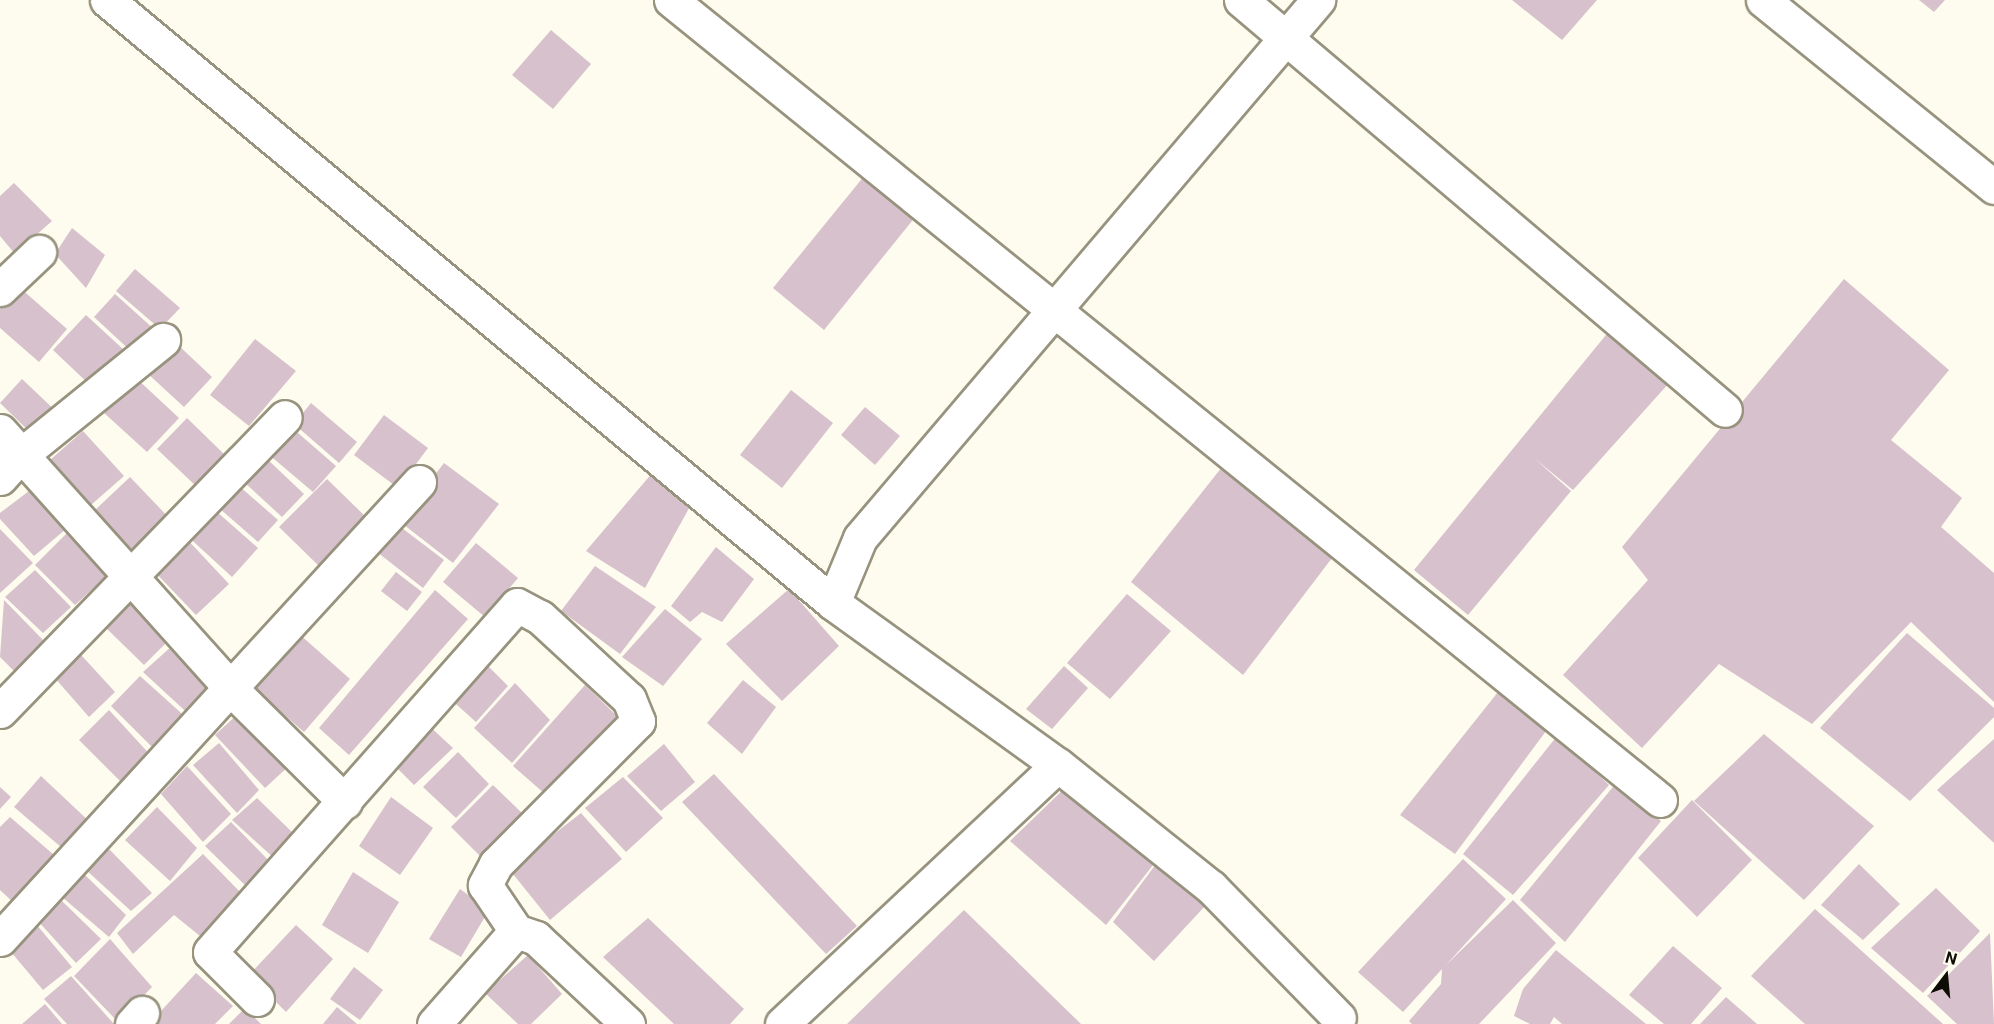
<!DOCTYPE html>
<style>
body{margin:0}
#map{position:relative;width:1994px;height:1024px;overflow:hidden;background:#fefcee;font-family:Roboto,sans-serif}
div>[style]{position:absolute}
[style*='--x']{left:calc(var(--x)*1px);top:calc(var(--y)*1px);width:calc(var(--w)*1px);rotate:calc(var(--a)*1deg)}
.building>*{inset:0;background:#d6c1cd}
.roads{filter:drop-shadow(2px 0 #97937e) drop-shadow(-2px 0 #97937e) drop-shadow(0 2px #97937e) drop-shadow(0 -2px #97937e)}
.minor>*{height:33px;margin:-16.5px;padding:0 16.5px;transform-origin:16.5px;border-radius:16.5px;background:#fff}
span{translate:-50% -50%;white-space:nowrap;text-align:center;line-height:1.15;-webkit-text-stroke:5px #fefcee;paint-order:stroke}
.north{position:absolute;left:1916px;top:946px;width:60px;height:60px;-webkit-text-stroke:4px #fefcee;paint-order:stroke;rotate:16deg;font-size:16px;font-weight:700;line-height:24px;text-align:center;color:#0d0c05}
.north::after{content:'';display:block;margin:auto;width:21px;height:27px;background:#0d0c05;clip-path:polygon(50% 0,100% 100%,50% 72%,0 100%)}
</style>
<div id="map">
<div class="building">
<i style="clip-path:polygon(1512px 0,1597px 0,1562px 40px)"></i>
<i style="clip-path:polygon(1919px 0,1945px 0,1934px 12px)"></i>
<i style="clip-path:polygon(551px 30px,591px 64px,553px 109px,512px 75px)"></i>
<i style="clip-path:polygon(869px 170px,920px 211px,824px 330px,773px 288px)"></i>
<i style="clip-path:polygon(14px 183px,52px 221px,15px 254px,0 236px,0 196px)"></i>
<i style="clip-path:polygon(72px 228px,105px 255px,86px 288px,55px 254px)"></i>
<i style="clip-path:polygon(135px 269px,180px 308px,160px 329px,116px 291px)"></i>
<i style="clip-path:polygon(1844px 279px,1949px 370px,1891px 440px,1962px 498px,1941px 527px,1994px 573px,1994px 702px,1911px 622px,1812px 724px,1719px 664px,1642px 748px,1563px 675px,1648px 580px,1622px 547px)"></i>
<i style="clip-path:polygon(19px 287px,67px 329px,39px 362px,0 328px,0 309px)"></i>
<i style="clip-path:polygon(115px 294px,155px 330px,134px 354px,94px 317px)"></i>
<i style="clip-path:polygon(86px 315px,124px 350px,91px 386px,53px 350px)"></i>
<i style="clip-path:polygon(1610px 330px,1669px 383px,1573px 490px,1534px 458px,1571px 491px,1468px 615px,1414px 570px)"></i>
<i style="clip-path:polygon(255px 339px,296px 371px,249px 426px,210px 395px)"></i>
<i style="clip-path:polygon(176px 343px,212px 377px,184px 407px,147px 373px)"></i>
<i style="clip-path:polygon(135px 377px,179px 418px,147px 452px,103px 412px)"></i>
<i style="clip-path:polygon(22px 379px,60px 415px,37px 439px,0 403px)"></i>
<i style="clip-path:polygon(791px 390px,833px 423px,782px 488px,740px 455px)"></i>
<i style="clip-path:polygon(311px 403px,357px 442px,339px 463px,294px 424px)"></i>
<i style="clip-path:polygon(865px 407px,900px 436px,875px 465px,841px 435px)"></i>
<i style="clip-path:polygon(384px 415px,428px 448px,398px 488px,354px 455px)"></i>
<i style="clip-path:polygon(187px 418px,228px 458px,198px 488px,157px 449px)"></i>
<i style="clip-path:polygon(290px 426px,336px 466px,313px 492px,267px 453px)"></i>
<i style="clip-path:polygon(83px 431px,124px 476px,91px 505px,50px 460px)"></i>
<i style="clip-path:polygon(265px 457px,304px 494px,282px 517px,243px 481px)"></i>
<i style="clip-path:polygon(444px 463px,499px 504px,453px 563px,399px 521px)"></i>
<i style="clip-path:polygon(1222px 467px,1332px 558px,1243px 675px,1131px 582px)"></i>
<i style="clip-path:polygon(653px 472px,693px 501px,645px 588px,586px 551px)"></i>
<i style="clip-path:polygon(130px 477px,173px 522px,136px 557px,94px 511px)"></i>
<i style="clip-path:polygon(327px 479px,369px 520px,321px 568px,279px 527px)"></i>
<i style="clip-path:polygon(239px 486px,278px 520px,258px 542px,219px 508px)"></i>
<i style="clip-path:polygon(33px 488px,66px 529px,34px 556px,0 519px,0 513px)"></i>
<i style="clip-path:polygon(208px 504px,258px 548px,232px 577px,183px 532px)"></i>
<i style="clip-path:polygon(398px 525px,444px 560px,423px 588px,377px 552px)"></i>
<i style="clip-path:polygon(0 529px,33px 563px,0 593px)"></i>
<i style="clip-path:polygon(71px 529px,110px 573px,75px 605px,35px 565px)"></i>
<i style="clip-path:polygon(185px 537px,229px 584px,196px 615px,152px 569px)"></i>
<i style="clip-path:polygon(476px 543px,518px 578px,485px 617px,443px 582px)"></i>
<i style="clip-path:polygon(716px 547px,754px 579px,722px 622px,702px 612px,690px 622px,671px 606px)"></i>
<i style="clip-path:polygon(595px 566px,656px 607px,620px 654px,561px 611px)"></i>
<i style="clip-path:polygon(35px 570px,71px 607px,43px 633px,5px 597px)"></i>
<i style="clip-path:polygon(396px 572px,422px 592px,407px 611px,381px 591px)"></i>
<i style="clip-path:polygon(789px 589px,839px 646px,782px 701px,726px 644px)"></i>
<i style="clip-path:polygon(435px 590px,468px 619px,349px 755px,319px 728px)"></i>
<i style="clip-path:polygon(127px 594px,168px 641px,144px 665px,102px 624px)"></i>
<i style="clip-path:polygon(1127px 594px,1171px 631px,1110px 699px,1067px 663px)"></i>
<i style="clip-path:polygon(4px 600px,45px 642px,14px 671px,0 657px)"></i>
<i style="clip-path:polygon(665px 609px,702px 639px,663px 686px,622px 657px)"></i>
<i style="clip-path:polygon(298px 633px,350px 679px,304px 732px,251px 686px)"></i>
<i style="clip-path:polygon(1907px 633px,1994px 708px,1994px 717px,1910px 801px,1820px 728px)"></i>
<i style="clip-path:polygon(72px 645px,115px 692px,89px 717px,47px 669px)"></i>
<i style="clip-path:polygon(172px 646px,219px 694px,195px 720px,143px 672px)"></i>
<i style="clip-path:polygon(481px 659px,508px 686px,476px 722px,447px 696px)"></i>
<i style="clip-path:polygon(1064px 666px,1088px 688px,1052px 729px,1026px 709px)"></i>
<i style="clip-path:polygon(140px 676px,190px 721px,159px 754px,111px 706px)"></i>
<i style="clip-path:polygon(743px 680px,776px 707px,742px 754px,707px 723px)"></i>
<i style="clip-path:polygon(515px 683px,550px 720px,512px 763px,474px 728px)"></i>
<i style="clip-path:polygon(585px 685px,618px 717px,545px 794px,513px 766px)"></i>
<i style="clip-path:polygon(1498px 692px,1546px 731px,1455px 854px,1400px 815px)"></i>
<i style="clip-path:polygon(109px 710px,155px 760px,127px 788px,79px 740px)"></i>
<i style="clip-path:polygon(240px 712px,291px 764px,265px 788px,215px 735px)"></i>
<i style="clip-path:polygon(427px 724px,453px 748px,414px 785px,389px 760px)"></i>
<i style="clip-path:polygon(1764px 734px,1874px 826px,1804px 900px,1694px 801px)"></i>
<i style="clip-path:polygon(1557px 736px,1609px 785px,1513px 895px,1463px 854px)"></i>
<i style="clip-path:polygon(1994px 739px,1994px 843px,1937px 790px)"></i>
<i style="clip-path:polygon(219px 743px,259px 790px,237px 813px,193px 765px)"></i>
<i style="clip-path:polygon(664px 744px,695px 782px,661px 811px,627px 776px)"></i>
<i style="clip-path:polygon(458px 752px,489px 784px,456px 818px,423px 787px)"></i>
<i style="clip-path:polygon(187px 766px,231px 814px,203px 842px,161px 794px)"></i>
<i style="clip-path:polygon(714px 774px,857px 926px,826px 954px,682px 802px)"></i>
<i style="clip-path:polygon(41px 776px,92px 824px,68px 853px,14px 807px)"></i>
<i style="clip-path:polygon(623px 777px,663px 818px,626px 852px,585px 808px)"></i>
<i style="clip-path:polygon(1617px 782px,1661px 821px,1565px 942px,1520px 900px)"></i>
<i style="clip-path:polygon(493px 785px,525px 816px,483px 859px,451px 827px)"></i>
<i style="clip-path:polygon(1068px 785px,1157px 860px,1106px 925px,1010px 841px)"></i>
<i style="clip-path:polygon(0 787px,11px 797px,0 809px)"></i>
<i style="clip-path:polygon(391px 797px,433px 828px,400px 875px,359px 846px)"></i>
<i style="clip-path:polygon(257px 798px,295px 835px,274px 858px,232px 820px)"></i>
<i style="clip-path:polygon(1692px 800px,1752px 860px,1697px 917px,1638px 858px)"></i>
<i style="clip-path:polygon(157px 807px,197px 848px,170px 881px,125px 840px)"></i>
<i style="clip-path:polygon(581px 813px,622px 859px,550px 920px,509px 869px)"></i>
<i style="clip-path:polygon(10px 817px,61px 861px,15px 904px,0 890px,0 827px)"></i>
<i style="clip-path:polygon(231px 822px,272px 864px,249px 889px,205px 846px)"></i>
<i style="clip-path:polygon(109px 849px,152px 893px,131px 911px,85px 869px)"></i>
<i style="clip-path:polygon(203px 854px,241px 893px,200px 936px,174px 915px,133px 954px,117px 933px)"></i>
<i style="clip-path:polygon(1463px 859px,1506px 899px,1446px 965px,1513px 900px,1556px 943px,1479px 1024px,1412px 1024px,1409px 1021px,1441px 984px,1442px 969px,1403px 1012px,1358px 972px)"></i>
<i style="clip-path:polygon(1156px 864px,1206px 905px,1154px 961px,1113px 922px)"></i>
<i style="clip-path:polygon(1859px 864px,1900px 904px,1863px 940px,1821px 905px)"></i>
<i style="clip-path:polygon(353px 872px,399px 902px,368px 953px,322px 925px)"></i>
<i style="clip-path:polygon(84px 874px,126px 915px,109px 937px,62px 897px)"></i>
<i style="clip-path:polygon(1936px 888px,1980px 931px,1923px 993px,1871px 948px)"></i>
<i style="clip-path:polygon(460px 889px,489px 910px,461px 957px,429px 939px)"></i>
<i style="clip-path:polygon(62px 901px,101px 939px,76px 963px,38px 921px)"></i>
<i style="clip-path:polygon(1815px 909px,1943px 1024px,1805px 1024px,1751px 976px)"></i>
<i style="clip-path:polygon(964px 910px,1081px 1024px,847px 1024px)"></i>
<i style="clip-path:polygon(648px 918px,744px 1009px,730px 1024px,674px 1024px,603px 957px)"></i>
<i style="clip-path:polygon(36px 924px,72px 967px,43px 990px,6px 946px)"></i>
<i style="clip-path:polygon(296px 925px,333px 959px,286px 1012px,249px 975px)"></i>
<i style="clip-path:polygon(1990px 933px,1994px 1024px,1957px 1024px,1927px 996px)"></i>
<i style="clip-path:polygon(110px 939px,152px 987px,118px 1022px,74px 976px)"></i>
<i style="clip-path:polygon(1673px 946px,1722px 988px,1691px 1024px,1664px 1024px,1629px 995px)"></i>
<i style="clip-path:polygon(1556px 950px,1646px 1024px,1562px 1024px,1554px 1017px,1550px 1024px,1530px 1024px,1514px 1016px,1523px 989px)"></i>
<i style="clip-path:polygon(528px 955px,562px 994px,531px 1024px,518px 1024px,485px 993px)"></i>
<i style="clip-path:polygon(354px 967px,383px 990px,360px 1020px,330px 999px)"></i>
<i style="clip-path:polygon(196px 973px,233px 1006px,215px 1024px,149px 1024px)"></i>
<i style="clip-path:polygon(71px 976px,114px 1024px,67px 1024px,44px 999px)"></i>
<i style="clip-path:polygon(1726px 997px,1757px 1024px,1700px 1024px)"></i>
<i style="clip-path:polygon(45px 1004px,62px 1024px,22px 1024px)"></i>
<i style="clip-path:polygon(337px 1007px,357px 1024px,323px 1024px)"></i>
<i style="clip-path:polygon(245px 1008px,261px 1024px,229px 1024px)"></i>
</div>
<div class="roads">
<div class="minor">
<i style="--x:107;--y:0;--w:944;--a:39.71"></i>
<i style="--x:833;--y:603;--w:277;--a:35.8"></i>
<i style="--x:1058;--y:765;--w:196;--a:38.6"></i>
<i style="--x:1211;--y:887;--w:183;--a:45.7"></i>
<i style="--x:671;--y:0;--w:1272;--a:38.97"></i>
<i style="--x:1241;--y:0;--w:634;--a:40.27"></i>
<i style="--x:1763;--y:0;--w:297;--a:39"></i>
<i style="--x:0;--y:289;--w:54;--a:-43.5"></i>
<i style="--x:0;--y:431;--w:348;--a:48.1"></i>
<i style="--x:232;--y:690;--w:159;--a:44.7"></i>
<i style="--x:0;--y:478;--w:31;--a:-48"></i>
<i style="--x:21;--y:455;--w:183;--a:-39"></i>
<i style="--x:833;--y:603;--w:70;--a:-67.4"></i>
<i style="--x:860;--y:538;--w:707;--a:-49.59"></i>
<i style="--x:0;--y:711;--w:409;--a:-45.9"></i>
<i style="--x:0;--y:939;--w:620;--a:-47.48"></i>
<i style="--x:257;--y:999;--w:66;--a:-135"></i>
<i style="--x:210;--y:952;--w:463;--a:-48.5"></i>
<i style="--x:517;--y:605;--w:26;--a:28"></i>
<i style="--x:540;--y:617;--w:121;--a:42.7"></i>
<i style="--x:629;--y:699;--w:24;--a:68"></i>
<i style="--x:638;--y:721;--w:202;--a:134.8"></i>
<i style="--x:496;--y:864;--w:24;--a:118"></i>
<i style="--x:485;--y:885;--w:55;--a:56"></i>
<i style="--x:132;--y:1024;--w:15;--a:-48"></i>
<i style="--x:434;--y:1024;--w:124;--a:-48.6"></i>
<i style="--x:516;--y:931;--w:21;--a:19"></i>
<i style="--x:536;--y:938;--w:126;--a:43.1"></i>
<i style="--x:782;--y:1024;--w:378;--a:-43.2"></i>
</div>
</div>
<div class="north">N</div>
</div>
